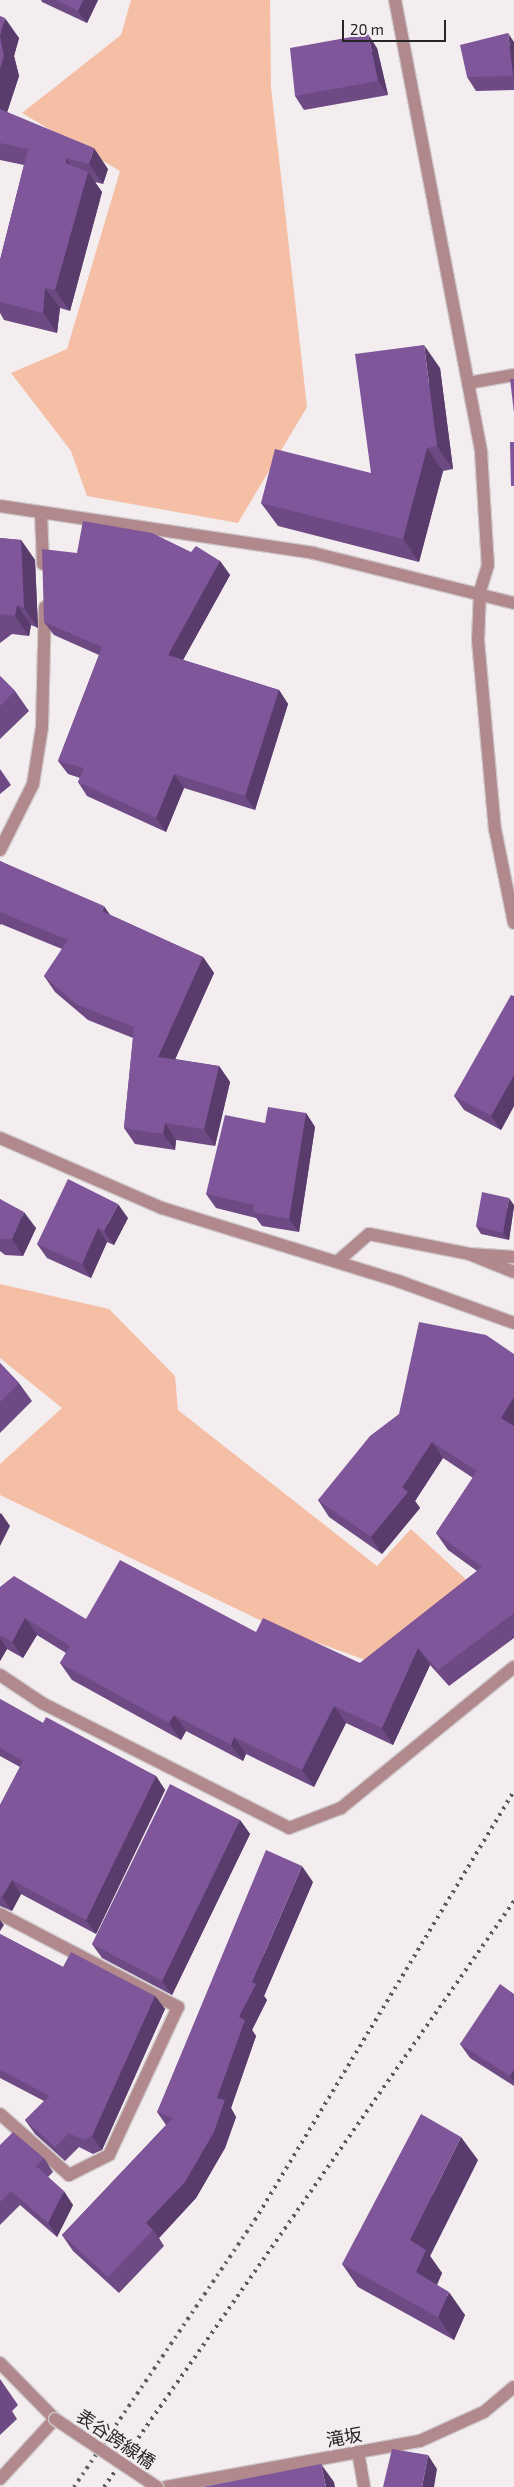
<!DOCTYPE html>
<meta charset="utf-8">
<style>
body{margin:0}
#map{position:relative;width:514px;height:2487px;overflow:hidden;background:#f3edf0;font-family:"Exo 2","Noto Sans JP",sans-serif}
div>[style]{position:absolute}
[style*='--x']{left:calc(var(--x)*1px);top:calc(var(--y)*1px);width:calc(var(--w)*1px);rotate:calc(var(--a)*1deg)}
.green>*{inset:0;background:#f5bfa5}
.roads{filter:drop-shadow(1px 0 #cec9cc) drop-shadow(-1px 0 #cec9cc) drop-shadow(0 1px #cec9cc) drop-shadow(0 -1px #cec9cc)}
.minor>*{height:12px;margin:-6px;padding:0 6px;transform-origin:6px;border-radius:6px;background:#b1888b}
.rail>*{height:4px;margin-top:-2px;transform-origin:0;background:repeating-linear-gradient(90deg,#5d595c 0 2.5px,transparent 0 7.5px)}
.bridges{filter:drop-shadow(1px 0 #cec9cc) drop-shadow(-1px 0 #cec9cc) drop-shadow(0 1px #cec9cc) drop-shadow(0 -1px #cec9cc)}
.minor-bridge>*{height:12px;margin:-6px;padding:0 6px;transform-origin:6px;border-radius:6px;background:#b1888b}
.wall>*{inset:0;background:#6d4a84}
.shaded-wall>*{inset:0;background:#593c6c}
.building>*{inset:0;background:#7f569a}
span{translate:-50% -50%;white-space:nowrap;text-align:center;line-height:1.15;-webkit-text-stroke:5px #f3edf0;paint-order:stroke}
.street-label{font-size:18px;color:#282527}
.scale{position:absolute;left:342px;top:20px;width:104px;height:22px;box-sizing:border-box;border:2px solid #282527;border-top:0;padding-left:6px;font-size:15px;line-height:18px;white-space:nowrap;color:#282527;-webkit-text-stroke:4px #f3edf0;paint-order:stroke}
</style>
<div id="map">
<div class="green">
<i style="clip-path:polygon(131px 0,270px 0,271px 87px,307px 407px,238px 523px,87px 496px,71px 451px,11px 373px,67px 349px,120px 171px,22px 113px,121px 35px)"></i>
<i style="clip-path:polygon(0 1284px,109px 1309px,175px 1376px,178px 1410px,377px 1566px,411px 1529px,469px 1582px,371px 1662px,274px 1627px,0 1495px,0 1464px,62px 1408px,0 1358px)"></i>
</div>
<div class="roads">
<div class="minor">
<i style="--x:395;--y:0;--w:460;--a:79.2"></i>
<i style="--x:481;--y:452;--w:113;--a:86.5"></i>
<i style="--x:488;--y:565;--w:27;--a:107"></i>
<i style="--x:480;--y:591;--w:49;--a:92.3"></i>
<i style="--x:478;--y:640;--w:190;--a:84.9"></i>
<i style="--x:495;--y:829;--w:96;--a:78.6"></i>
<i style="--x:468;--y:383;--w:47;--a:-9.9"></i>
<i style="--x:0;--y:506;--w:317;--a:8.5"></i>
<i style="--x:313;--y:553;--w:207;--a:14"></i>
<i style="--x:41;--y:512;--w:52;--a:87.8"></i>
<i style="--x:0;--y:850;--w:74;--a:-63.4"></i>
<i style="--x:33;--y:784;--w:58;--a:-81"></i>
<i style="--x:42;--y:727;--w:120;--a:-88.6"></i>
<i style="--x:0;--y:1138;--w:176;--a:23.4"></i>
<i style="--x:162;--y:1208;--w:247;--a:17.2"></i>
<i style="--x:398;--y:1281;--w:123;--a:19.9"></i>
<i style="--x:514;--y:1257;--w:45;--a:-176.2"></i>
<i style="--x:469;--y:1254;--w:48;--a:21.8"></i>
<i style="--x:338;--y:1261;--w:41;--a:-41.1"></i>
<i style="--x:369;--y:1234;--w:102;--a:11.3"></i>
<i style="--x:0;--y:1675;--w:50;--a:33.7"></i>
<i style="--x:42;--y:1703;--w:277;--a:26.8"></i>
<i style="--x:289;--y:1828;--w:56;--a:-21"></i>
<i style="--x:341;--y:1808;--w:223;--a:-39.2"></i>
<i style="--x:0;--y:1914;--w:201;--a:27.6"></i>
<i style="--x:178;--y:2007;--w:163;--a:115"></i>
<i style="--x:109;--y:2155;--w:45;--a:153.4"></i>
<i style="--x:69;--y:2175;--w:92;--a:-138.5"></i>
<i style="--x:0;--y:2363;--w:78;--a:45.5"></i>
<i style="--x:55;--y:2419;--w:81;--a:132.5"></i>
<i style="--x:358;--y:2452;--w:36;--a:80"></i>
<i style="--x:166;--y:2487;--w:258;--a:-10.3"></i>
<i style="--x:420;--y:2441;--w:70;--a:-24.4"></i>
<i style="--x:484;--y:2412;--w:39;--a:-40"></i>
</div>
</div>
<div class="rail">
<i style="--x:74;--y:2487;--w:323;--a:-55.9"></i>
<i style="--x:255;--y:2220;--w:501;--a:-58.88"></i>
<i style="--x:104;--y:2487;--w:715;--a:-55.02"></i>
</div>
<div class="bridges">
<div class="minor-bridge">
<i style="--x:55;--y:2419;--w:123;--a:33.7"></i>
</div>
</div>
<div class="wall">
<i style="clip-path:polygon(41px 0,98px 0,87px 23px,42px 2px)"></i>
<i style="clip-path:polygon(0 16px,19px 38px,14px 56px,19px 76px,7px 112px,108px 169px,103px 184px,95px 182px,102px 192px,70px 311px,60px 308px,57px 333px,4px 320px,0 313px,0 260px,24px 165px,0 160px)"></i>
<i style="clip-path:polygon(514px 42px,514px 90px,476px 91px,467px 77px)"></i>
<i style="clip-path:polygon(377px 48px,388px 95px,304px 110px,295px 96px)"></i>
<i style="clip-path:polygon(440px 368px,453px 469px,443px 471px,419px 562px,278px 526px,261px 503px,371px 473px)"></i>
<i style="clip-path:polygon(0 538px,21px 540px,35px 560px,38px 628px,31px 625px,29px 636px,12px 634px,0 643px)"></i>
<i style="clip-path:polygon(191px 552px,220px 561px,230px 575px,183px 660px,279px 690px,288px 704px,255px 810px,184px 788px,166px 832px,87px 796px,78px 782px,80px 778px,68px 774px,58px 761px,99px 655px,54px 635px,44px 622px,77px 553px)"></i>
<i style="clip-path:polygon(0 676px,15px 691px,29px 711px,0 739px)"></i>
<i style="clip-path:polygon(0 769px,11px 785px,0 794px)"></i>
<i style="clip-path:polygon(0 861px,110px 915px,203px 957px,214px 973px,175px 1059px,219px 1066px,230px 1082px,215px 1146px,176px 1140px,175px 1150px,135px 1144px,124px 1128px,133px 1038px,88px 1020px,55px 992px,44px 976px,62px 949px,1px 924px,0 925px)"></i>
<i style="clip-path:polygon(514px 996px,514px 1106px,501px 1130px,464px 1110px,454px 1096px)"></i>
<i style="clip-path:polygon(306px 1113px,315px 1127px,299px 1232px,262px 1226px,256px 1218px,216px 1208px,206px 1194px,265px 1123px)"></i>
<i style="clip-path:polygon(0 1199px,36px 1228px,23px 1256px,5px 1255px,0 1251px)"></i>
<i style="clip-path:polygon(514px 1205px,509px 1240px,481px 1234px,476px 1226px)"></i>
<i style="clip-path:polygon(128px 1218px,114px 1245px,107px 1242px,91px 1278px,47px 1258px,37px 1244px)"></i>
<i style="clip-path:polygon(514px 1354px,514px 1638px,449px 1686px,430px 1665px,393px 1745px,346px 1723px,314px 1787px,246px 1754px,243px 1761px,186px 1731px,181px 1740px,72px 1680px,60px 1663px,66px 1653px,37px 1635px,23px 1658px,7px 1649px,0 1661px,0 1587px,86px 1619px,256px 1632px,360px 1663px,477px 1571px,448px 1550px,436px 1533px,473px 1478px,443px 1458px,415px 1501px,420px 1508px,382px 1554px,329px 1517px,318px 1500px)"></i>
<i style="clip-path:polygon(0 1363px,19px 1383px,32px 1401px,0 1433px)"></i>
<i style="clip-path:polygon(0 1699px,43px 1723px,156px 1776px,165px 1790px,96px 1934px,21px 1894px,12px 1911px,0 1906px,0 1805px,20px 1767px,0 1756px)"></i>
<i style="clip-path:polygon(240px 1820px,250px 1834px,172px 1995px,102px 1958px,92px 1944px)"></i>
<i style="clip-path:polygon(313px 1882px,264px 1996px,267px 2000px,252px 2030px,256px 2036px,231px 2108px,236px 2117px,225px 2148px,196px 2198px,159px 2238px,164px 2246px,119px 2293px,73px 2251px,62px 2235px,166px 2125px,157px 2112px)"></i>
<i style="clip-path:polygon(0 1934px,63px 1967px,155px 1996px,165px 2009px,102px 2150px,93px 2154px,79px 2147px,65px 2161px,35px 2134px,25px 2120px,44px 2101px,0 2078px)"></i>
<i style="clip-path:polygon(514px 1994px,514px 2086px,470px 2058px,460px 2044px)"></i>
<i style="clip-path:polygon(0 2145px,44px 2158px,53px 2172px,48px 2177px,73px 2205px,57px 2237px,20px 2205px,0 2225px)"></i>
<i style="clip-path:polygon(478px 2160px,430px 2256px,442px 2273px,437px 2285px,465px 2315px,454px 2340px,358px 2287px,342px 2264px)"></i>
<i style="clip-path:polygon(0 2379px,18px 2405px,12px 2411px,17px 2419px,0 2435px)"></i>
</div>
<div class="shaded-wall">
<i style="clip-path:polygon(83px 0,98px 0,87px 23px,78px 11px)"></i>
<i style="clip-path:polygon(5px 18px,19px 38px,14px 56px,19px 76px,3px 125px,0 121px,0 37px)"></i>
<i style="clip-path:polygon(508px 33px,514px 42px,514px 77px,513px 76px)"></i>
<i style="clip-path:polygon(368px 34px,377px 48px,388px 95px,378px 81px)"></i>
<i style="clip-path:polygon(94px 148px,108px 169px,103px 184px,89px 164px)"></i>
<i style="clip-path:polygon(66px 158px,80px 179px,66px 163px)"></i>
<i style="clip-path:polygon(88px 172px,102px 192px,70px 311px,55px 290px)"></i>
<i style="clip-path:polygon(45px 288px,60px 308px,57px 333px,43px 313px)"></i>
<i style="clip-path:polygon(424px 345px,440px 368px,453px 469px,437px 446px)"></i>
<i style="clip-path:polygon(427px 448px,443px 471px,419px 562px,403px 539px)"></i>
<i style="clip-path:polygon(21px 540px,35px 560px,38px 628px,24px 608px)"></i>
<i style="clip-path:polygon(220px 561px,230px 575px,178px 669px,168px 655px)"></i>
<i style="clip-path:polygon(17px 605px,31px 625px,29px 636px,15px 616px)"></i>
<i style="clip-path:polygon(279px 690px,288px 704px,255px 810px,245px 796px)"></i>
<i style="clip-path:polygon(174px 774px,184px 788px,166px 832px,156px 818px)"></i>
<i style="clip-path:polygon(104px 906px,115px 922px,102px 911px)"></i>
<i style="clip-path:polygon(203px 957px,214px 973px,169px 1073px,158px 1057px)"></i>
<i style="clip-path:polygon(219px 1066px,230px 1082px,215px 1146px,204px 1129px)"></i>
<i style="clip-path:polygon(514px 1075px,514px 1106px,501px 1130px,491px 1116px)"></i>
<i style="clip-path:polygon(306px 1113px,315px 1127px,299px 1232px,289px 1219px)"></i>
<i style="clip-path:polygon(165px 1123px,176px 1140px,175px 1150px,163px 1134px)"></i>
<i style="clip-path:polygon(509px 1198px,514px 1205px,514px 1207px,509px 1240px,503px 1233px)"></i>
<i style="clip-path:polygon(118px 1204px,128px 1218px,114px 1245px,104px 1231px)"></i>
<i style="clip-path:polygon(24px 1212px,36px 1228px,23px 1256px,12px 1239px)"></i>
<i style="clip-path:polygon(98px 1228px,107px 1242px,91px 1278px,82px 1264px)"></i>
<i style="clip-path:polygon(514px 1397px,514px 1432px,501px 1418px)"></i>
<i style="clip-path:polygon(432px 1442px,443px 1458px,415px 1501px,420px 1508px,382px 1554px,371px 1537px)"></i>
<i style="clip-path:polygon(1px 1513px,10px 1526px,0 1546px,0 1514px)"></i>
<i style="clip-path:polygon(25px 1618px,37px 1635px,23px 1658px,12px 1642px)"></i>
<i style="clip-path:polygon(0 1638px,7px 1649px,0 1661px)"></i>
<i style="clip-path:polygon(418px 1648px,430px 1665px,393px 1745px,382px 1728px)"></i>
<i style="clip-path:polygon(334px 1706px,346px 1723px,314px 1787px,302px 1770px)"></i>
<i style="clip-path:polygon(174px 1715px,186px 1731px,181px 1740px,169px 1723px)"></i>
<i style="clip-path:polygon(234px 1737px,246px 1754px,243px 1761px,231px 1745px)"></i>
<i style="clip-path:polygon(156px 1776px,165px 1790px,96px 1934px,86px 1920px)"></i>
<i style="clip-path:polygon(240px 1820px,250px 1834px,172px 1995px,162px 1981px)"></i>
<i style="clip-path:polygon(302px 1866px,313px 1882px,264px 1996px,267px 2000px,252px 2030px,256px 2036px,231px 2108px,236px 2117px,225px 2148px,196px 2198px,159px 2238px,153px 2230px,146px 2223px,217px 2098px,239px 2017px,252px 1982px)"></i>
<i style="clip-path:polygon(12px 1880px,21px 1894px,12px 1911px,2px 1897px)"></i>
<i style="clip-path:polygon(0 1920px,4px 1925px,0 1931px)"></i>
<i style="clip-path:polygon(155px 1996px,165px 2009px,102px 2150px,92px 2136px)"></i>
<i style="clip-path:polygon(514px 2070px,514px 2081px,510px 2076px)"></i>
<i style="clip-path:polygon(461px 2137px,478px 2160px,430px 2256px,442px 2273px,432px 2295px,416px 2272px,410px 2240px)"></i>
<i style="clip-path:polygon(64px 2191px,73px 2205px,57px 2237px,48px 2223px)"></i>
<i style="clip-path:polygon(449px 2292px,465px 2315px,454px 2340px,438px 2317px)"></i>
<i style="clip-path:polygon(428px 2455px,437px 2469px,434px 2487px,422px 2487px)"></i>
<i style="clip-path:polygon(321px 2464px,334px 2482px,335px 2487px,326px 2487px)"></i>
</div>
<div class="building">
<i style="clip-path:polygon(56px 0,83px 0,78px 11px)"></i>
<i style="clip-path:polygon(0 16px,5px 18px,0 35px)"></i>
<i style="clip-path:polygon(508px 33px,513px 76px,467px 77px,460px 45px)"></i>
<i style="clip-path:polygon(368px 34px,378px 81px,295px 96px,290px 48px)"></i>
<i style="clip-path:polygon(0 37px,4px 56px,0 69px)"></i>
<i style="clip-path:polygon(0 109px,94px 148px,89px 164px,66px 158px,66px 163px,88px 172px,55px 290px,45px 288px,43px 313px,0 302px,0 260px,28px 149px,0 143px)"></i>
<i style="clip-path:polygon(424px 345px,437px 446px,427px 448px,403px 539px,261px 503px,275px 449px,371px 473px,355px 354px)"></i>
<i style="clip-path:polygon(510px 379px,514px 379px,514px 413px)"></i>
<i style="clip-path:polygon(510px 442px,514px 442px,514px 486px,511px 486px)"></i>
<i style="clip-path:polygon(83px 521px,152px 533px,191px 552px,196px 546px,220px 561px,168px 655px,279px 690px,245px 796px,174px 774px,156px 818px,78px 782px,84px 768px,58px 761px,102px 647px,44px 622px,42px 549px,77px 553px)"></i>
<i style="clip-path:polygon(0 538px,21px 540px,24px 608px,17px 605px,15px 616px,0 614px)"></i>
<i style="clip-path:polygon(0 676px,15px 691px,0 706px)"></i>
<i style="clip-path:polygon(0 861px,104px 906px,102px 911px,203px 957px,158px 1057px,219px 1066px,204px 1129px,165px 1123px,163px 1134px,124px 1128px,134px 1027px,76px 1004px,44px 976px,68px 940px,0 912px)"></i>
<i style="clip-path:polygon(511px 995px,514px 996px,514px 1075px,491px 1116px,454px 1096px)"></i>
<i style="clip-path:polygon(268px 1107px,306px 1113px,289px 1219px,253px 1212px,254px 1205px,206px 1194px,225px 1115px,265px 1123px)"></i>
<i style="clip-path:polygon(68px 1179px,118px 1204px,104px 1231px,98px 1228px,82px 1264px,37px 1244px)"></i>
<i style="clip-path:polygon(482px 1192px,509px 1198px,503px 1233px,476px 1226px)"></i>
<i style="clip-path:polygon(0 1199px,24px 1212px,12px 1239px,0 1239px)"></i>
<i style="clip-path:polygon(419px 1322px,486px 1335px,514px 1354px,514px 1397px,501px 1418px,514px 1426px,514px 1613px,438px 1670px,418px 1648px,382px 1728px,334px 1706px,302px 1770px,234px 1737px,231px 1745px,174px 1715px,169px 1723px,60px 1663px,70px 1646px,25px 1618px,12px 1642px,0 1635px,0 1587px,14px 1576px,86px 1619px,120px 1560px,256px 1632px,263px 1618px,360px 1663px,482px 1567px,436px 1533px,477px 1471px,432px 1442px,402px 1487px,408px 1492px,371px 1537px,318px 1500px,370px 1436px,399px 1414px)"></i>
<i style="clip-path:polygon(0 1363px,19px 1383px,0 1402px)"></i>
<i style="clip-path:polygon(0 1699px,43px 1723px,46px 1717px,156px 1776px,86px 1920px,12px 1880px,2px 1897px,0 1896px,0 1805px,23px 1761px,0 1748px)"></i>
<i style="clip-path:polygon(170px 1784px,240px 1820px,162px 1981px,92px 1944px)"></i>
<i style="clip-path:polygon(266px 1850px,302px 1866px,252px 1982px,256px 1984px,239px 2017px,245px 2020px,217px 2098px,225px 2100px,214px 2132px,185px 2182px,146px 2223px,153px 2230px,108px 2277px,62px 2235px,173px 2118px,157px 2112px)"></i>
<i style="clip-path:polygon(0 1934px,63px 1967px,71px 1952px,155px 1996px,92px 2136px,83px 2140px,69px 2133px,55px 2147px,25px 2120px,50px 2096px,0 2070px)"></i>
<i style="clip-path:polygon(500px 1984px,514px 1994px,514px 2070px,510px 2076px,460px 2044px)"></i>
<i style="clip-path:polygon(421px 2114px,461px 2137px,410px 2240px,426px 2250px,416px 2272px,449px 2292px,438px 2317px,342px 2264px)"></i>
<i style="clip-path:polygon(13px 2132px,44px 2158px,36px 2166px,64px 2191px,48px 2223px,11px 2191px,0 2202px,0 2145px)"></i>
<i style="clip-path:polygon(392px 2449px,428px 2455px,422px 2487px,383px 2487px)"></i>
<i style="clip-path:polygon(321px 2464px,326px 2487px,202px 2487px)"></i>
</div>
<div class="street-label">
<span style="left:344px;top:2437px;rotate:-10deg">滝坂</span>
<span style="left:116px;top:2439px;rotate:34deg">表谷跨線橋</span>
</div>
<div class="scale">20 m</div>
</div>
